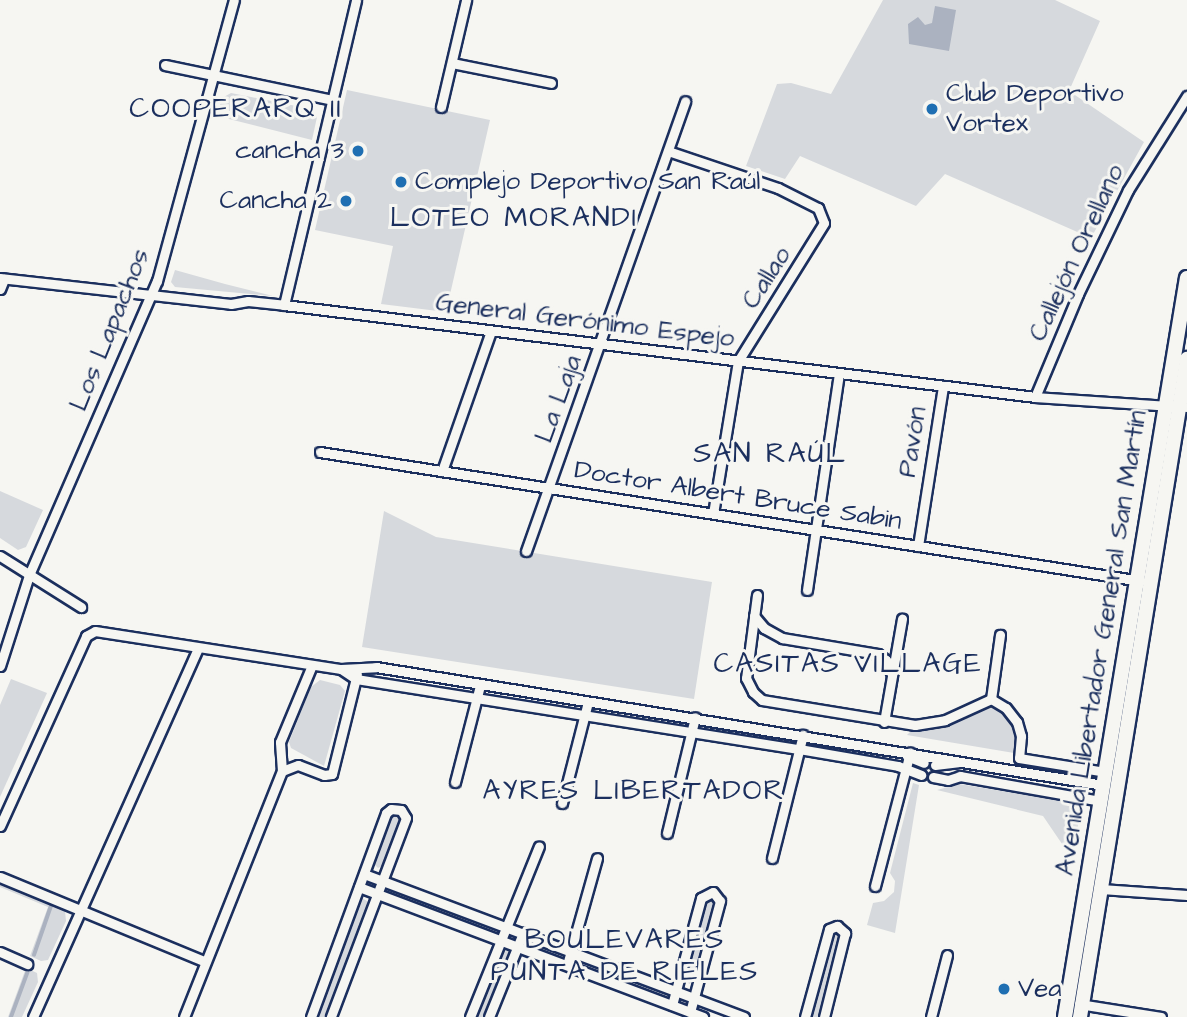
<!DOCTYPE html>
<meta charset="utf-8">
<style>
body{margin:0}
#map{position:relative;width:1187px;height:1017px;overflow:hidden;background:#f6f6f2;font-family:"Architects Daughter",sans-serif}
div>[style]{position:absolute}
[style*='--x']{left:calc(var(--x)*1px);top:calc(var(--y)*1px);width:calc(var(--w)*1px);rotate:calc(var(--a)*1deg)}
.green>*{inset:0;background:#d6d9dd}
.water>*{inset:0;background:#abb2c0}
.stream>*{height:3.5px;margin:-1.75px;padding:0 1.75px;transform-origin:1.75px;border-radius:1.75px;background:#abb2c0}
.roads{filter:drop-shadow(2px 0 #1b2f5e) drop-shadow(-2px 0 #1b2f5e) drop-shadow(0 2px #1b2f5e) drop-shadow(0 -2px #1b2f5e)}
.minor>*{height:9px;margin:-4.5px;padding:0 4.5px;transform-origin:4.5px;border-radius:4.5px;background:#f6f6f2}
.primary>*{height:14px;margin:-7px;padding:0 7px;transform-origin:7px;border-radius:7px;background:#f6f6f2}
.dots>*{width:19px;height:19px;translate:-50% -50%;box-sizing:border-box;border:4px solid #f6f6f2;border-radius:50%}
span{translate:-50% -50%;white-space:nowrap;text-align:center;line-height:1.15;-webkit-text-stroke:6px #f6f6f2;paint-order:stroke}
.poi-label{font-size:26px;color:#1b2f5e}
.left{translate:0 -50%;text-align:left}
.right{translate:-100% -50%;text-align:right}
.street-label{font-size:26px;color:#1b2f5e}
.neighbourhood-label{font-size:28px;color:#1b2f5e;letter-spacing:2px}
</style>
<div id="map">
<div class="green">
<i style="clip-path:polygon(883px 0,1055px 0,1100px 21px,1069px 91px,1144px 142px,1091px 238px,945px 174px,916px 206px,800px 156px,785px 179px,746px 166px,777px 84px,791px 83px,831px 94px)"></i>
<i style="clip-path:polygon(347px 90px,490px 120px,446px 312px,381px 304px,393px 246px,315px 230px)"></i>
<i style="clip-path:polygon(231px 93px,311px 109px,317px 117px,312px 140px,217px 116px,222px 98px)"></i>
<i style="clip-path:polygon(175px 270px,225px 284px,273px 296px,175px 287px,171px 282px)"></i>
<i style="clip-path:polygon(0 491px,43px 510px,26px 547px,18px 550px,0 538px)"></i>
<i style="clip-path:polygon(384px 511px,436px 537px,712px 582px,694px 699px,362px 647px)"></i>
<i style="clip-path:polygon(11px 679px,47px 693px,0 797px,0 705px)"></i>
<i style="clip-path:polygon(320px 680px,340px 685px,345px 691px,324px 766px,291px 748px,289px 742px,311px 687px)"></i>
<i style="clip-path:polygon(986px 705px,1000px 708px,1010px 720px,1015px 734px,1014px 753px,907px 735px,911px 731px,949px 725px)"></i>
<i style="clip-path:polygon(913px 783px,919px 785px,895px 933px,867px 925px,873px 903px,884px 901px,894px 892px,895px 881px,890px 873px)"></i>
<i style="clip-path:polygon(959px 784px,1081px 804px,1073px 860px,1043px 816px,937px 790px)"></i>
<i style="clip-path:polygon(396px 813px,400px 818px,382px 866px,378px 868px,373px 863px,391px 814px)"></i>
<i style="clip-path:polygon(0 883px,60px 905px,65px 911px,66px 921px,48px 960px,41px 961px,30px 956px,48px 907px,0 887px)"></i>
<i style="clip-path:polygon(713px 897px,715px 902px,695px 981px,689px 984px,686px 977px,706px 899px)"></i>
<i style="clip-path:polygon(362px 898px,367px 901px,367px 905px,325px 1017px,315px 1017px)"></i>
<i style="clip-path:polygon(837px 929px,841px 934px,819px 1017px,810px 1017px,832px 932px)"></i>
<i style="clip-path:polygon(508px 951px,510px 956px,485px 1017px,475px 1017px,501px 952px)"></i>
<i style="clip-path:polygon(26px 968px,37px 973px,38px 982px,22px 1017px,8px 1017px)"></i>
</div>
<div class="water">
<i style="clip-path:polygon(935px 6px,956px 10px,949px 51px,909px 44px,908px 24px,918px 17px,925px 25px,932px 23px)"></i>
</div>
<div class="stream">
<i style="--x:34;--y:955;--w:52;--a:-70.9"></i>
<i style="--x:11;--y:1017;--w:49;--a:-69.7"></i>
</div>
<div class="roads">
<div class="minor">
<i style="--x:452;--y:63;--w:101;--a:11.4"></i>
<i style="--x:165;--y:65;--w:172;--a:11.8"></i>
<i style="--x:441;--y:107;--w:110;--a:-76.8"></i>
<i style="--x:668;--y:151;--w:116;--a:18.6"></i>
<i style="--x:778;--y:188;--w:45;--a:26.6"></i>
<i style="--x:818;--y:208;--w:16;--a:68"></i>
<i style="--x:824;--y:223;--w:163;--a:121.9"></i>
<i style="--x:738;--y:361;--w:154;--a:99.3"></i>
<i style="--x:0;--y:278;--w:232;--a:6.4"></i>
<i style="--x:231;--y:304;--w:17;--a:-10"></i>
<i style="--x:248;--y:301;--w:36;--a:6"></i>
<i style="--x:284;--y:305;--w:757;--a:6.98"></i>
<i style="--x:1035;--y:397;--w:152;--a:3.8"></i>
<i style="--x:0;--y:289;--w:11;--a:-68"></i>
<i style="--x:284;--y:305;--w:313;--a:-76.7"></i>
<i style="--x:1035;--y:397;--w:112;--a:-67.3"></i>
<i style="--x:1078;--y:294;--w:115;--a:-64.3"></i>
<i style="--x:1128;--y:190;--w:111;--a:-57.9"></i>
<i style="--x:320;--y:452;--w:831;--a:8.93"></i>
<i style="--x:442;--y:471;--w:148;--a:-70.7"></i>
<i style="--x:918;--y:546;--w:162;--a:-81.1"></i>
<i style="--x:526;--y:551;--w:477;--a:-70.5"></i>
<i style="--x:0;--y:556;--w:96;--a:32.2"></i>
<i style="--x:807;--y:590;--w:219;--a:-81.6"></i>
<i style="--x:757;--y:595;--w:84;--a:97.5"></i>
<i style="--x:746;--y:678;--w:16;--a:63"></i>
<i style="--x:753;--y:692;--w:12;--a:42"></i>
<i style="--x:762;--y:700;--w:155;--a:9.3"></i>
<i style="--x:915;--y:725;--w:30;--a:-9"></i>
<i style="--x:945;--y:720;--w:51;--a:-24.5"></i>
<i style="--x:991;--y:699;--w:17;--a:31"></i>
<i style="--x:1006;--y:708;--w:18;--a:52"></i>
<i style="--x:1017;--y:722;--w:15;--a:74"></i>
<i style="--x:1021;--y:736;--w:22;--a:95"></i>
<i style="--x:1019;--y:758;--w:87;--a:9.2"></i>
<i style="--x:754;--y:616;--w:16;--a:50"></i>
<i style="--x:764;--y:628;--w:21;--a:29"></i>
<i style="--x:782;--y:638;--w:97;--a:9.5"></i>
<i style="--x:878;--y:654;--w:10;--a:37"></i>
<i style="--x:886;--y:660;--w:16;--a:68"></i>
<i style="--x:0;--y:666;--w:96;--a:-72.3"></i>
<i style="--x:29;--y:575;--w:321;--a:-66.5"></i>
<i style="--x:157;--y:281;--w:291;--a:-74.7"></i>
<i style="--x:341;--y:669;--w:18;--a:34"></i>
<i style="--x:356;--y:679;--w:448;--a:9"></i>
<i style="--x:799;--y:749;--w:100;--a:9.7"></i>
<i style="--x:898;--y:766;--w:25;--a:21"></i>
<i style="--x:991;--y:699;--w:65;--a:-82"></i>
<i style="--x:884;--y:722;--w:105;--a:-80.1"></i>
<i style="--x:907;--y:756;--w:18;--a:22"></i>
<i style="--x:935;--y:765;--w:23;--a:-7"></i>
<i style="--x:282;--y:771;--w:29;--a:-94"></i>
<i style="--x:280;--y:742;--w:83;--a:-67.4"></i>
<i style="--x:933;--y:777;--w:15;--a:11"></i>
<i style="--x:948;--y:780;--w:13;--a:-18"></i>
<i style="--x:960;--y:776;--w:142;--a:10.1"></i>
<i style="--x:455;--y:782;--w:100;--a:-75.5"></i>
<i style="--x:562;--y:803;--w:104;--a:-75.6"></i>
<i style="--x:0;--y:826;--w:209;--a:-65.6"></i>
<i style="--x:86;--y:636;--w:10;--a:-29"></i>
<i style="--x:95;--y:631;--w:249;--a:8.8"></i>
<i style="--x:341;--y:669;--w:35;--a:-3"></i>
<i style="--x:376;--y:667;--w:737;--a:9.22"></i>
<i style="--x:667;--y:833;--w:119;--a:-76.4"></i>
<i style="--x:772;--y:858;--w:127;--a:-75.9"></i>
<i style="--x:364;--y:874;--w:406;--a:20.6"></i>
<i style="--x:0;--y:877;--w:221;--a:22.4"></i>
<i style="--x:875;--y:886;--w:138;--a:-75.3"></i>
<i style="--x:359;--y:887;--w:368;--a:20.7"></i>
<i style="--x:1101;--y:889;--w:86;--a:4"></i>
<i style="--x:0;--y:952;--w:30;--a:24"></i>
<i style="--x:567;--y:965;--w:111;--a:-74.3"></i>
<i style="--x:1079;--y:1004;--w:83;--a:9"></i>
<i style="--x:672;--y:1005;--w:111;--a:-74.8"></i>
<i style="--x:701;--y:898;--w:13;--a:-27"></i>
<i style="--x:713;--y:892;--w:11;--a:52"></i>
<i style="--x:720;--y:901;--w:115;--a:105.1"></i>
<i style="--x:33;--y:1017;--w:404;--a:-65.9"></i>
<i style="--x:184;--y:1017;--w:265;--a:-68.3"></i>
<i style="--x:282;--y:771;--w:17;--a:-21"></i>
<i style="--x:298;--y:765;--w:28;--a:21"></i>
<i style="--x:324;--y:775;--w:8;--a:-7"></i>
<i style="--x:332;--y:774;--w:103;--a:-76"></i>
<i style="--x:311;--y:1017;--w:217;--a:-69.8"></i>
<i style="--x:386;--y:813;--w:6;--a:-39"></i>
<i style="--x:391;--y:809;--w:10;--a:6"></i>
<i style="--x:401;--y:810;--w:9;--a:58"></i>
<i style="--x:406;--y:818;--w:213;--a:110.7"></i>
<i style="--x:470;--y:1017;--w:184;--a:-68"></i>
<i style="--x:489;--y:1017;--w:91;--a:-68"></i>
<i style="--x:805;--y:1017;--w:91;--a:-74.7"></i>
<i style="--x:829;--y:929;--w:9;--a:-21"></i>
<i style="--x:837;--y:926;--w:11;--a:41"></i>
<i style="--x:845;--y:933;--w:87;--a:104"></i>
<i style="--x:931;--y:1017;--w:64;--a:-75.5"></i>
</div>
<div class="primary">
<i style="--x:1065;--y:1017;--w:749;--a:-80.63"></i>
<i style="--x:1080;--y:1017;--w:667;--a:-80.76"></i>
</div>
</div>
<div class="dots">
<i style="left:932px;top:109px;background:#1f6fb2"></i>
<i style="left:358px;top:151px;background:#1f6fb2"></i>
<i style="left:401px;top:182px;background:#1f6fb2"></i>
<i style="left:346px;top:201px;background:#1f6fb2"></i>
<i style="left:1004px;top:989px;background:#1f6fb2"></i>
</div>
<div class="poi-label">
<span class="left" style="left:946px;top:109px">Club Deportivo<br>Vortex</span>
<span class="right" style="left:344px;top:151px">cancha 3</span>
<span class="left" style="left:415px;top:182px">Complejo Deportivo San Raúl</span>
<span class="right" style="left:332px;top:201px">Cancha 2</span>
<span class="left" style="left:1018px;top:989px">Vea</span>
</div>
<div class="street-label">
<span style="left:1077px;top:253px;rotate:-65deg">Callejón Orellano</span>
<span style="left:767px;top:278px;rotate:-57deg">Callao</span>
<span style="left:585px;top:321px;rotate:7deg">General Gerónimo Espejo</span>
<span style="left:110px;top:330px;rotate:-68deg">Los Lapachos</span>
<span style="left:559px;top:399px;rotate:-70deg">La Laja</span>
<span style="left:913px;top:442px;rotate:-81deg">Pavón</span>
<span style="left:738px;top:496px;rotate:9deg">Doctor Albert Bruce Sabin</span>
<span style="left:1102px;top:643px;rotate:-81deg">Avenida Libertador General San Martín</span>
</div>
<div class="neighbourhood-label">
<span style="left:236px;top:109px">COOPERARQ II</span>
<span style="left:514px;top:218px">LOTEO MORANDI</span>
<span style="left:770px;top:454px">SAN RAÚL</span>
<span style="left:848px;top:664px">CASITAS VILLAGE</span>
<span style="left:634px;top:791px">AYRES LIBERTADOR</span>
<span style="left:625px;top:956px">BOULEVARES<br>PUNTA DE RIELES</span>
</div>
</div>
